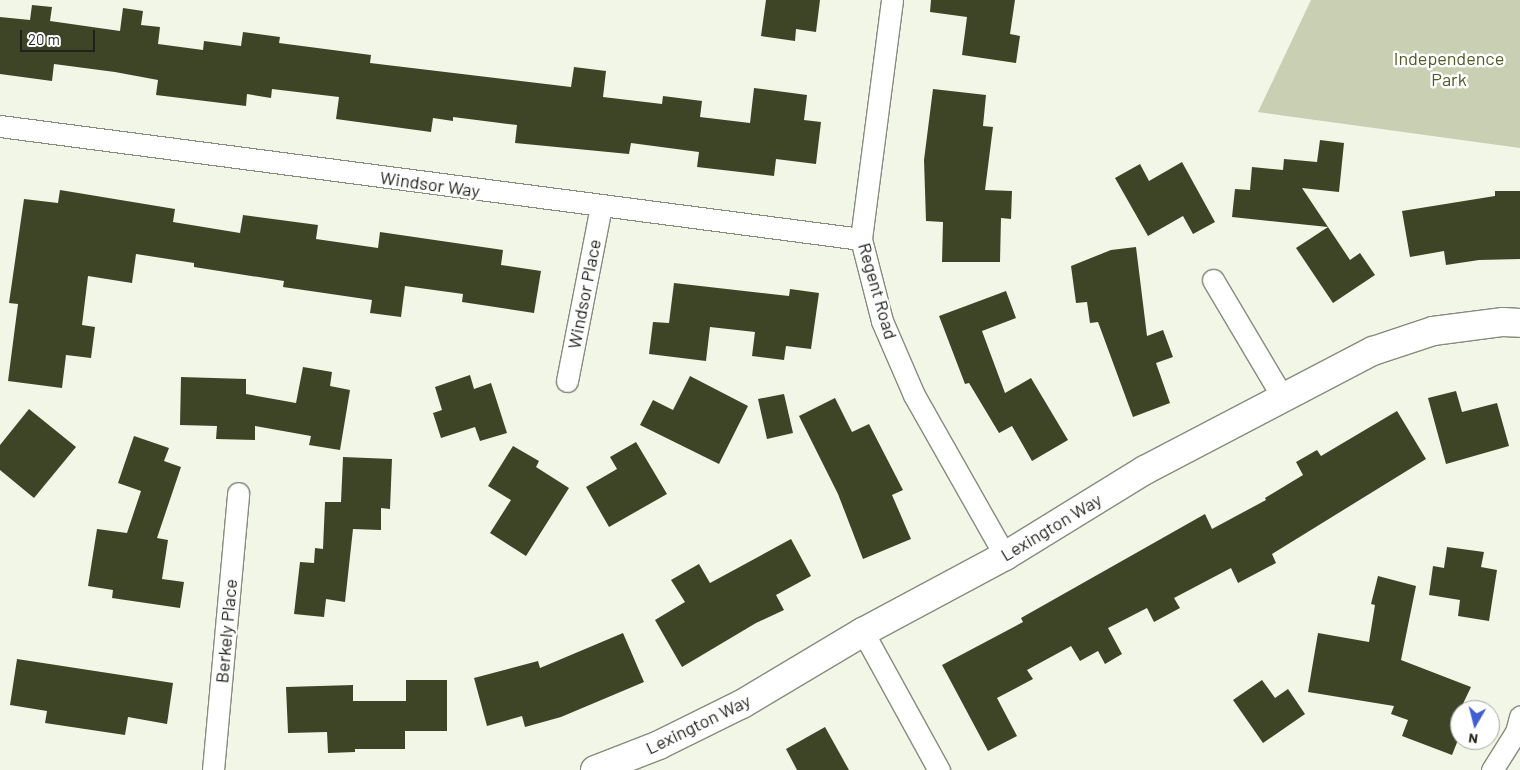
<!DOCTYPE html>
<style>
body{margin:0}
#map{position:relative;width:1520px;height:770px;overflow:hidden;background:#f2f6e6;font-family:Barlow,sans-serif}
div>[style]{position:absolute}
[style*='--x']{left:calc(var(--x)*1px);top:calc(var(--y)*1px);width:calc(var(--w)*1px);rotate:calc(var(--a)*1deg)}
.green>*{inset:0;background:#c8cfb2}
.building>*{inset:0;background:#3e4526}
.roads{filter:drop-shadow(1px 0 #878b7d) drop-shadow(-1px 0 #878b7d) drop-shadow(0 1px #878b7d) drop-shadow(0 -1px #878b7d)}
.street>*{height:21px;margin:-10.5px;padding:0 10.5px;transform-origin:10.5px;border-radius:10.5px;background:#fff}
.secondary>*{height:28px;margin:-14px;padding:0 14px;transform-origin:14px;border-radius:14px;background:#fff}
span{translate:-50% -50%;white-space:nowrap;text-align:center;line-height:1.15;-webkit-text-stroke:5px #fff;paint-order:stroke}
.park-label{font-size:18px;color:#525b24}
.street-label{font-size:18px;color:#1f211b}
.north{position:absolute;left:1450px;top:700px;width:50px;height:50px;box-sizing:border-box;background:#fff;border:1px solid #a5a6a4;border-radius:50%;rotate:188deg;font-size:14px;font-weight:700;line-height:20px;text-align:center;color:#1f211b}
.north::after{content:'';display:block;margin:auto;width:18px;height:22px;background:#4060d2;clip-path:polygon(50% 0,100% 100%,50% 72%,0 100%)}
.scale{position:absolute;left:20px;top:30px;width:75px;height:22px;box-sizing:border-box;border:2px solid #1f211b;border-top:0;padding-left:6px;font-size:15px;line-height:18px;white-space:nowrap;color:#1f211b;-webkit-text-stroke:4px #fff;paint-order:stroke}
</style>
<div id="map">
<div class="green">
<i style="clip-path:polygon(1311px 0,1520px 0,1520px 148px,1258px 112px)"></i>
</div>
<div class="building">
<i style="clip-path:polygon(766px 0,820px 0,816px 32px,796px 29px,795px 41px,761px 36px)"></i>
<i style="clip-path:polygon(931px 0,1015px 0,1010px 34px,1020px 36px,1016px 63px,962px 55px,967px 17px,930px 12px)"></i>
<i style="clip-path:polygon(32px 5px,52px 7px,50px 21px,120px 31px,123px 8px,143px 11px,141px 25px,160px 27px,158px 44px,203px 50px,204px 41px,241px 46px,243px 32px,280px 37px,279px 43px,371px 55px,370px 63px,571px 87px,574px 67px,606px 71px,603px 97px,662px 104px,663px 96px,702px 101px,700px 117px,750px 123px,754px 88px,807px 95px,804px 120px,821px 122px,816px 164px,776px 159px,774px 176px,697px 167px,699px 152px,631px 143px,629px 154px,515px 143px,517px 125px,453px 117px,453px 121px,433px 118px,431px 132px,336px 119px,339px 97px,272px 89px,271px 98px,247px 94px,246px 106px,156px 95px,158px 80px,115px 72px,54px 64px,52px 81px,0 74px,0 17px,30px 20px)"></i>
<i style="clip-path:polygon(933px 89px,986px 95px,983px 126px,993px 127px,985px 190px,1012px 191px,1011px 219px,1001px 218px,1000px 262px,942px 262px,943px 222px,926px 221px,924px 160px)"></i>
<i style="clip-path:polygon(1320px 140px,1344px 143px,1339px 192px,1302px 188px,1328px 227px,1232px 217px,1235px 189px,1250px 190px,1252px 167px,1283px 170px,1284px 159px,1317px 162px)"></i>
<i style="clip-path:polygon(1182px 162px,1215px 222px,1193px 234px,1183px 216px,1148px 236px,1115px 178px,1140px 164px,1149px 181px)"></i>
<i style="clip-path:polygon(60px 190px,175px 209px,173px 222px,240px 233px,243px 215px,318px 225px,316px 239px,378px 248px,380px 232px,503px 250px,501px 265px,541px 271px,534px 313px,462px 302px,463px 294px,405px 286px,401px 317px,370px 313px,372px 300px,283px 287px,284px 281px,194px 267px,194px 263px,136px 254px,132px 283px,88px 276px,82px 325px,95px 327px,91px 358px,66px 355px,62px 388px,8px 381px,18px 304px,9px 303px,24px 199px,58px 203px)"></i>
<i style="clip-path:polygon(1495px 191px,1520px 191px,1520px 259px,1479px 260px,1446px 265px,1444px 251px,1410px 257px,1402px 211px,1495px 196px)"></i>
<i style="clip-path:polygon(1328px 227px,1350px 260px,1360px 253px,1375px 275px,1333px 303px,1296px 248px)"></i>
<i style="clip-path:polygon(1136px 247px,1147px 336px,1163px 330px,1173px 357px,1156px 363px,1170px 403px,1133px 417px,1098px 322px,1090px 323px,1087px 302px,1076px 303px,1071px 266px,1111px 250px)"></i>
<i style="clip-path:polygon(674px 283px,789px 296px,790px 289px,819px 293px,811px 349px,786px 346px,784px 360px,752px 356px,755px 332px,710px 327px,706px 361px,649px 354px,653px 322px,669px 323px)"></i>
<i style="clip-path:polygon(1006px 291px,1016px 318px,982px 331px,1005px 393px,1031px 378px,1068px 440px,1032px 461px,1012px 426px,999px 433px,969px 383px,965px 384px,939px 316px)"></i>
<i style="clip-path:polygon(303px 367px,332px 372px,330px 386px,350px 390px,340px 450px,309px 445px,311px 436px,255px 426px,255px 440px,216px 439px,217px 426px,180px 425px,181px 377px,246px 379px,246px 394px,296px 403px)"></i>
<i style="clip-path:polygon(470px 375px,474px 389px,491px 383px,507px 433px,480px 441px,475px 427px,441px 438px,433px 413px,442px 410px,435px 387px)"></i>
<i style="clip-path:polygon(690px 376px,748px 406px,719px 464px,640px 425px,653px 400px,673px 410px)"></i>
<i style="clip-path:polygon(1456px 391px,1462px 412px,1497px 403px,1509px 446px,1446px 464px,1428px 398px)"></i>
<i style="clip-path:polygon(784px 394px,793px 433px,767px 439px,758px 399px)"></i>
<i style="clip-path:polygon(835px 398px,852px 432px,869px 424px,903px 490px,892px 495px,911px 539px,863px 559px,838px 494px,799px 416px)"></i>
<i style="clip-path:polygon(29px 409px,76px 447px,34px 498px,0 470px,0 445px)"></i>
<i style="clip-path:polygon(1397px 411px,1426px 459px,1272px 554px,1276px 563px,1238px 583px,1231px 568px,1174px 598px,1180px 608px,1154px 622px,1147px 608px,1108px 628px,1122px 654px,1105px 664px,1098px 651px,1080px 661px,1071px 646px,1027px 670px,1033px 679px,997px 698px,1017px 736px,988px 751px,942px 665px,1023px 622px,1021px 618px,1205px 514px,1212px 529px,1266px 500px,1265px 498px,1303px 475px,1296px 462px,1317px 450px,1321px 456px)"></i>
<i style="clip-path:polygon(134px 436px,169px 448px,164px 461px,181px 467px,157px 538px,168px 540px,162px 579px,184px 582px,180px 608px,112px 598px,113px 590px,88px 586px,97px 529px,127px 533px,141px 491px,118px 483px)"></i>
<i style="clip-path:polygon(636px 442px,667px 494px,609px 527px,586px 487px,617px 469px,610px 457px)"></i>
<i style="clip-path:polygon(513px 446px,539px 461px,536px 467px,569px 488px,526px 556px,490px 533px,511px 500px,488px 486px)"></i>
<i style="clip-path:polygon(343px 457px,392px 459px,390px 509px,381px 508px,381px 530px,353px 529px,345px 602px,326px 599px,324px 617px,294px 614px,300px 562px,314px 563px,315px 548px,323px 549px,325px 502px,341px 502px)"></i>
<i style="clip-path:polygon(791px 539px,811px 576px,776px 595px,784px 610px,756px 623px,682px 667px,655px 620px,685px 602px,671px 580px,699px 564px,710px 583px)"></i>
<i style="clip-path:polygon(1447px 547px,1484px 552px,1481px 567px,1497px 570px,1489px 621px,1458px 616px,1460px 600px,1429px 595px,1433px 566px,1444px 568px)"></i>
<i style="clip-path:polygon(1378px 576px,1416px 586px,1401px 660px,1471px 687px,1460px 710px,1460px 735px,1452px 755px,1402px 736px,1408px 720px,1391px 714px,1394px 706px,1308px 692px,1318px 633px,1369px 642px,1375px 605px,1371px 604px)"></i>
<i style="clip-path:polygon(623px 633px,644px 682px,561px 717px,525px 727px,522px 716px,487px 726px,474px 678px,538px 661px,540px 668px)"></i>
<i style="clip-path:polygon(17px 659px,173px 683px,167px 724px,128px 717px,125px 735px,45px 723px,47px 711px,10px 705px)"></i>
<i style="clip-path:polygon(406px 680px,447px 680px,447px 731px,405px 731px,405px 749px,355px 749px,355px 752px,328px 753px,327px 732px,288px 733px,286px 687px,353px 685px,353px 701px,406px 701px)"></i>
<i style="clip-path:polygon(1262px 680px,1275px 698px,1288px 689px,1305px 714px,1263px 743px,1233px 700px)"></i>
<i style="clip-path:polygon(825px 727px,849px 770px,797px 770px,786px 749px)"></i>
</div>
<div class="roads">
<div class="street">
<i style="--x:892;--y:0;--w:241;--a:97.4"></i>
<i style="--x:861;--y:239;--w:85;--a:75.6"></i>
<i style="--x:882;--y:321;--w:81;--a:66.6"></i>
<i style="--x:914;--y:395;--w:185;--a:60.5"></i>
<i style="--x:0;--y:126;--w:868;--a:7.48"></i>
<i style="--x:1213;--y:280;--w:135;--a:59.3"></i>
<i style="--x:567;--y:381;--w:178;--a:-79"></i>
<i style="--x:863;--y:632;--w:158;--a:61.2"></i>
<i style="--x:213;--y:770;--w:278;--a:-84.8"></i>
<i style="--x:1492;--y:770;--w:45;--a:-57.7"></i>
<i style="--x:1516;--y:732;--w:16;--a:-75"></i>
</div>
<div class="secondary">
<i style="--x:595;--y:770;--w:69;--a:-21.3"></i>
<i style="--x:659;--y:745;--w:93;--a:-26.3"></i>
<i style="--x:742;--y:704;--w:141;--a:-30.8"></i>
<i style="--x:863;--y:632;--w:161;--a:-28.2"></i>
<i style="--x:1005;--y:556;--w:164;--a:-31.6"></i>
<i style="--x:1145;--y:470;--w:257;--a:-27.6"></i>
<i style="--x:1373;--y:351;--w:63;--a:-18.4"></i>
<i style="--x:1433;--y:331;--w:71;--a:-7.3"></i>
<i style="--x:1503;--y:322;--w:17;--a:3"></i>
</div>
</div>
<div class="park-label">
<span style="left:1449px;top:69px">Independence<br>Park</span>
</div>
<div class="street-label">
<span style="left:430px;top:184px;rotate:8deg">Windsor Way</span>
<span style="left:878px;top:291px;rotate:74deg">Regent Road</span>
<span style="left:584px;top:294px;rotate:-79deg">Windsor Place</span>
<span style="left:1051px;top:527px;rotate:-31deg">Lexington Way</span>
<span style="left:226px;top:631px;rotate:-85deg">Berkely Place</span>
<span style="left:698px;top:724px;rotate:-26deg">Lexington Way</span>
</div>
<div class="north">N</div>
<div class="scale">20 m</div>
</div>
